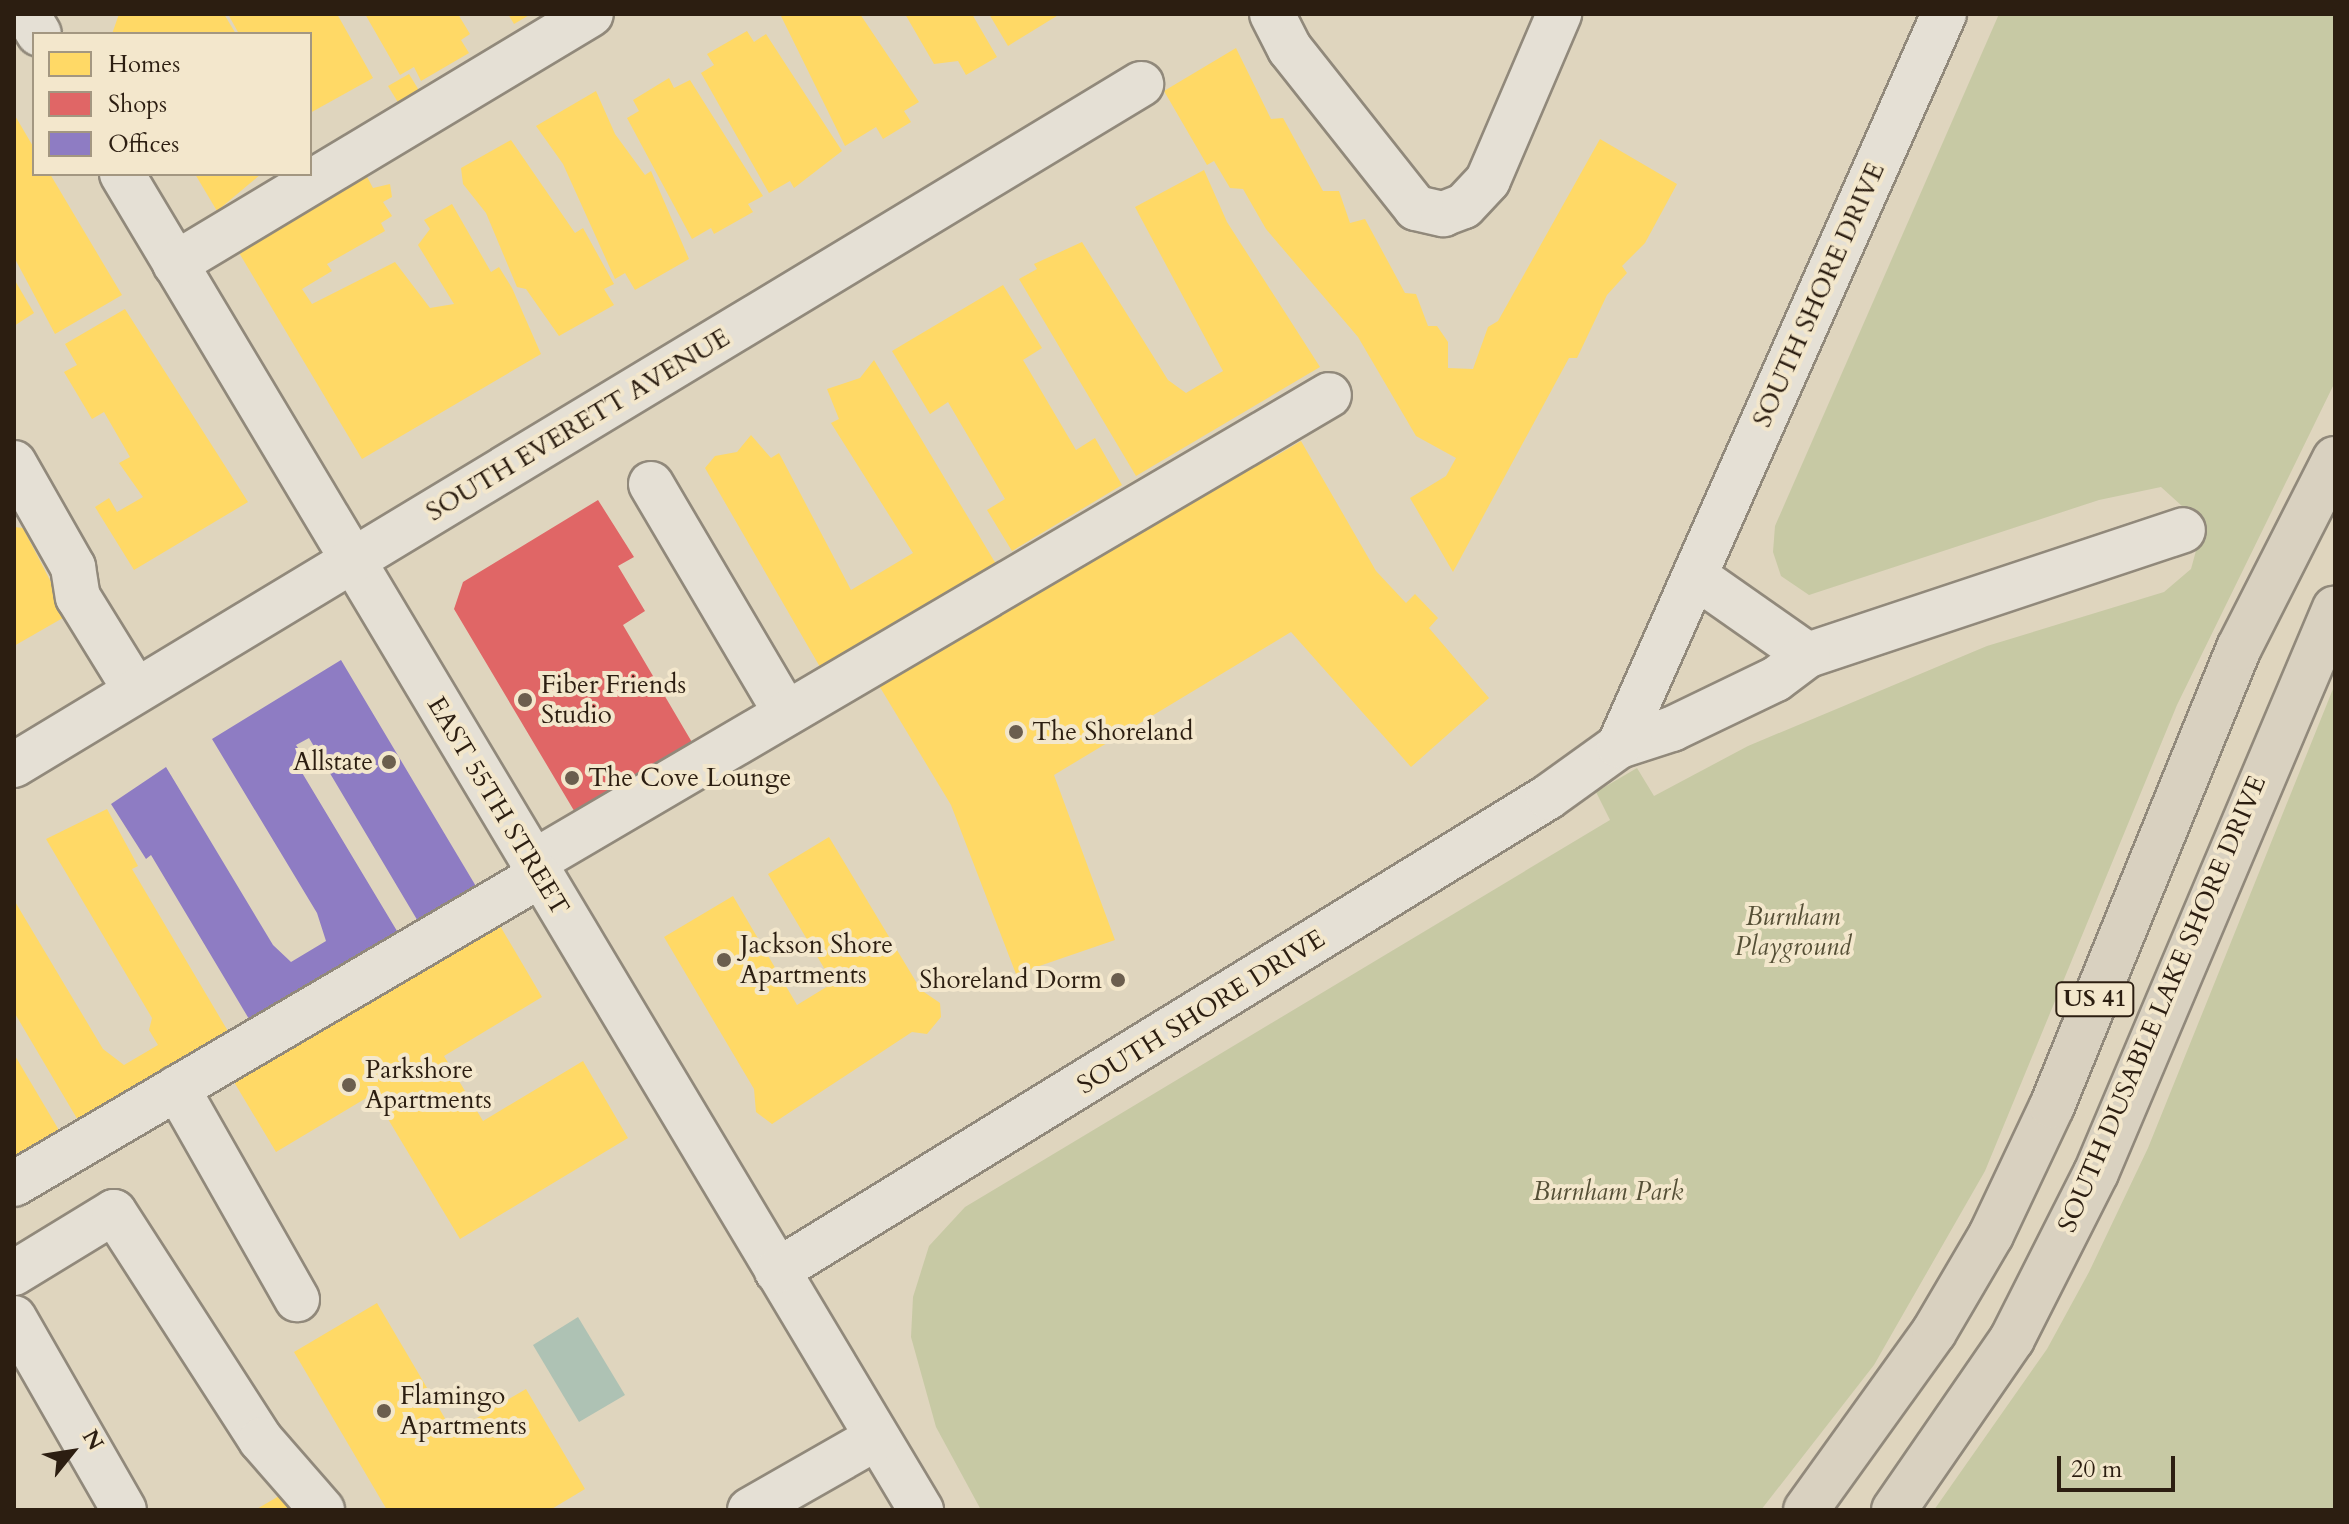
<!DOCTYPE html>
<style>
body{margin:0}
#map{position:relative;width:2349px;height:1524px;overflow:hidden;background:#dfd5be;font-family:Cardo,serif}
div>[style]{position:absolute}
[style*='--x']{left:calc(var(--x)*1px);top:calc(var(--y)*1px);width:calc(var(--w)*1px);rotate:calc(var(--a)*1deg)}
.green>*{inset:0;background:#c7c9a4}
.water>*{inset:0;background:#aec2b4}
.homes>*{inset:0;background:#ffd966}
.shops>*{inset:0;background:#e06666}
.offices>*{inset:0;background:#8e7cc3}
.roads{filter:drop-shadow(2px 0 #91897b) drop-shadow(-2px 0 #91897b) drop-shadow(0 2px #91897b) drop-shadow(0 -2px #91897b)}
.minor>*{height:44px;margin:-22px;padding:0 22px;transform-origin:22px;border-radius:22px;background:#e5e0d5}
.highway>*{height:44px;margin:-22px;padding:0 22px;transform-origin:22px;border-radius:22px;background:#d9d1c0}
.dots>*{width:22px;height:22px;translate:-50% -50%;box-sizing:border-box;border:4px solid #f3e7cc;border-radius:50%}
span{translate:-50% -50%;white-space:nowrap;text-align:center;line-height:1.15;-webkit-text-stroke:8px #f3e7cc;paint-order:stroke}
.shield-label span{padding:2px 6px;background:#f3e7cc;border:2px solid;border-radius:6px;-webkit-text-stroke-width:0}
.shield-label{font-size:24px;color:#2c1e11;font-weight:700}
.street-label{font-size:26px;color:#2c1e11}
.poi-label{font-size:26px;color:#2c1e11}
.left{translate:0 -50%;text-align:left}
.right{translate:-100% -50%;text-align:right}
.park-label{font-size:26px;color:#554f36;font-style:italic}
.frame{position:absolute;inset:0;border:16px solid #2c1e11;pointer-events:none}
.legend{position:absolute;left:32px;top:32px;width:280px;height:144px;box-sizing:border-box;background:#f3e7cc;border:2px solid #a39781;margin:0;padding:10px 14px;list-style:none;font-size:24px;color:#2c1e11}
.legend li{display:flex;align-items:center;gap:16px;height:40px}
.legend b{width:40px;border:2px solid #a39781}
.north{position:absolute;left:32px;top:1412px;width:80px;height:80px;-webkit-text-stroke:6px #f3e7cc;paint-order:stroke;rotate:60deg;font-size:22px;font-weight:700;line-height:32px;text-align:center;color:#2c1e11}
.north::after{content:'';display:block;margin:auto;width:28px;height:36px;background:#2c1e11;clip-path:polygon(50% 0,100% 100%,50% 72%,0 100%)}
.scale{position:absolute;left:2057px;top:1456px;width:118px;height:36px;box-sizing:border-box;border:4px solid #2c1e11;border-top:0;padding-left:10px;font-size:24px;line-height:28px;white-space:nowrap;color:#2c1e11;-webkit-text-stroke:6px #f3e7cc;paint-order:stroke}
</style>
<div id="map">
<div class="green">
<i style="clip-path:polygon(1999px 14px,2335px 14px,2335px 382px,2177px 705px,1985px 1171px,1874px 1365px,1761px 1510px,981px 1510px,936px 1427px,911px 1337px,913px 1297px,929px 1246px,965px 1207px,1610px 820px,1596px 792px,1637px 768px,1654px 796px,1748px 746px,1987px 646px,2164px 592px,2191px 569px,2203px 525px,2161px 487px,2099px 500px,1809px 595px,1781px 576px,1773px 552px,1775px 526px)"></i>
<i style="clip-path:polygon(2335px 684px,2335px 1510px,1934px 1510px,2047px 1349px,2089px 1272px,2148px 1148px)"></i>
</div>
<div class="water">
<i style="clip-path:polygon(578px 1317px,625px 1395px,579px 1422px,533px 1345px)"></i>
</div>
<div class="homes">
<i style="clip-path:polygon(119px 14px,224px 14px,236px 34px,112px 34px)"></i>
<i style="clip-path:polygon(228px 14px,337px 14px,373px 78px,310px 113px,310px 34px,239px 34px)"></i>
<i style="clip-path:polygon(365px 14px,458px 14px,470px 34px,461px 40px,469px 53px,421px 81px,414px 67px,400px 75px)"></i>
<i style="clip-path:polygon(508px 14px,531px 14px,514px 24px)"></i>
<i style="clip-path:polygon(780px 14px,860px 14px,919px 102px,904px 111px,911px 122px,883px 139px,876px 127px,845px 146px)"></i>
<i style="clip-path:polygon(905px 14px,972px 14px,997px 57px,966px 75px,958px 61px,934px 64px)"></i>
<i style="clip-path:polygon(989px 14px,1060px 14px,1008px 46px)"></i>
<i style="clip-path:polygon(747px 31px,754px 42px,766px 34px,842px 151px,794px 188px,790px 181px,769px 193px,701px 73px,714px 65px,707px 54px)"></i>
<i style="clip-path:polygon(1236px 48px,1271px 119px,1283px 118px,1323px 191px,1339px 191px,1350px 223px,1365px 219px,1405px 293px,1416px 294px,1428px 326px,1437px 326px,1448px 342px,1448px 368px,1473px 369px,1488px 327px,1498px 321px,1600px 139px,1677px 184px,1645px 243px,1622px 266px,1627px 273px,1607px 295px,1577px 358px,1569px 358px,1453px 572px,1410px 498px,1446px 476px,1456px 458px,1416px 436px,1358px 337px,1266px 229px,1243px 189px,1230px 188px,1214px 161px,1207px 165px,1164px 91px)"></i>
<i style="clip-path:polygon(409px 74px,423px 97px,402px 109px,388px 86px)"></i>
<i style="clip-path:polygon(669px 78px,674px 88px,690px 80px,763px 196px,748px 204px,753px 212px,714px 234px,711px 228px,692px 239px,627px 118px,639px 111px,633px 100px)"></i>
<i style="clip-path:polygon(596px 91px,615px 134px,645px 175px,651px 171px,689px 259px,635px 290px,625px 273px,615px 279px,563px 164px,536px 126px)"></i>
<i style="clip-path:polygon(14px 114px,34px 148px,34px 174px,50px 174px,122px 295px,55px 334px,14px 257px)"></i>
<i style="clip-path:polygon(511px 140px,575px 233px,583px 228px,614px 284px,604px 289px,614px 305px,559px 336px,526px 289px,517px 287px,486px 213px,463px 184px,461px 168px)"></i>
<i style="clip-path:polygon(1204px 170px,1227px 222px,1320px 367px,1136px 476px,1019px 279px,1037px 269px,1034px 264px,1082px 242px,1168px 380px,1186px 393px,1223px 371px,1135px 207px)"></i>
<i style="clip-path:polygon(365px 173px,373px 188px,390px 184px,392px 197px,383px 202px,392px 216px,381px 223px,385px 231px,327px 264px,332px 271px,302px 289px,312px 304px,395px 262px,430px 308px,454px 304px,418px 245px,430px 229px,424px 220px,452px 204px,491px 272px,499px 267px,512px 288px,541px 354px,362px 459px,232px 241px)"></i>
<i style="clip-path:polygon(195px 174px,261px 174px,217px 211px)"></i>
<i style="clip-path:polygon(14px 279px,34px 313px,14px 326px)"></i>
<i style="clip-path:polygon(1003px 285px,1042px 348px,1023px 360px,1076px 450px,1095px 438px,1122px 485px,1012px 551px,987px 510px,1005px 499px,948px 402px,930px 414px,892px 351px)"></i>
<i style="clip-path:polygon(125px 309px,248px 502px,134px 570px,95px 507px,109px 498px,117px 512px,143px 497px,119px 463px,130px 457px,104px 412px,92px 419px,64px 372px,77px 365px,65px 344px)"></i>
<i style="clip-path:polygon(874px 360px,996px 564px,820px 667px,705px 468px,715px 456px,737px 452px,751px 435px,771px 458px,779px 453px,851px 590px,913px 553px,831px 423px,839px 419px,827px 389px,860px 378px)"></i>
<i style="clip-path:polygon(1301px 441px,1376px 571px,1406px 603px,1415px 594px,1438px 618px,1429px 628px,1489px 698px,1411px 767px,1291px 632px,1054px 775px,1115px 940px,1016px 974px,951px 805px,875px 679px,1260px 446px,1269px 460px)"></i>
<i style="clip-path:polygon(14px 527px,23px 528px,68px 615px,14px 646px)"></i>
<i style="clip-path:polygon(107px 809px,138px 866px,132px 869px,232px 1038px,82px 1127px,14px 1012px,14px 900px,103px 1049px,124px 1065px,158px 1045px,149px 1030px,152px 1018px,46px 839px)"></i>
<i style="clip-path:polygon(829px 837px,921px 990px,940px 1003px,941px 1017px,927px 1034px,912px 1032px,772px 1124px,756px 1112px,754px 1089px,664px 937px,733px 896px,797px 1005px,833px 983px,768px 874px)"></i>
<i style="clip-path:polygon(496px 919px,542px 997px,444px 1056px,483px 1121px,583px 1061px,628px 1138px,460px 1239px,373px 1094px,276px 1152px,231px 1077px)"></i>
<i style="clip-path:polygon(14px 1054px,63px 1137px,14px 1167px)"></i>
<i style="clip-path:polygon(377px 1303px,453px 1432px,526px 1389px,585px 1489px,550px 1510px,387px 1510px,294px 1352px)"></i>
<i style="clip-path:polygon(298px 1485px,313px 1510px,255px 1510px)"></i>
</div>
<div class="shops">
<i style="clip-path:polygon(598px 500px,634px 557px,618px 566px,645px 611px,623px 625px,693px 744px,576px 814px,454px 609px,463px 582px)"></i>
</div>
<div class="offices">
<i style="clip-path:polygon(341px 660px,477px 888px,419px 923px,309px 738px,296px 745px,306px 760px,298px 766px,400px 936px,252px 1024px,151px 855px,146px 859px,111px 804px,166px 767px,273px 945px,291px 962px,326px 941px,317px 913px,212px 739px)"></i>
</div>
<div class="roads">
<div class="minor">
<i style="--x:27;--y:14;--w:23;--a:59"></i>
<i style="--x:1272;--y:14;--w:39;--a:63"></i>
<i style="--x:1290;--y:49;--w:203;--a:51.6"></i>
<i style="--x:1416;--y:208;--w:28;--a:13"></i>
<i style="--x:1443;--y:214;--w:22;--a:-21"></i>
<i style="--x:1464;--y:206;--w:35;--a:-47"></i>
<i style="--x:1488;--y:180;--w:181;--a:-66.8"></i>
<i style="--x:122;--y:174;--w:1557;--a:59.12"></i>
<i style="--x:175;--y:264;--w:485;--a:-31"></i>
<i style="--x:14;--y:463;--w:120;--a:60.4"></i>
<i style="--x:73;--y:567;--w:30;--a:81"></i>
<i style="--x:78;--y:597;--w:110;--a:58.3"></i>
<i style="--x:651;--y:484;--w:266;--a:59.5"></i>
<i style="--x:1695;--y:576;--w:138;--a:35"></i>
<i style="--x:1808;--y:655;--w:395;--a:-18.4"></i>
<i style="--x:1619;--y:746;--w:56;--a:-17.8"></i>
<i style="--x:1672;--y:729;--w:115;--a:-25.7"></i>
<i style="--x:1776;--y:679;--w:40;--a:-37"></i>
<i style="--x:14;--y:765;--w:1317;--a:-31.14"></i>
<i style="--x:532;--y:863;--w:924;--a:-30.42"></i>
<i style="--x:177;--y:1088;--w:243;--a:60.4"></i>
<i style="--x:14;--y:1184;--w:609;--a:-30.4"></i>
<i style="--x:777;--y:1271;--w:905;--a:-31.58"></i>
<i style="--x:1548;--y:797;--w:87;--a:-35.7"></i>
<i style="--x:1619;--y:746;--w:801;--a:-66.06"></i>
<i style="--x:14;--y:1273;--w:117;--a:-31.4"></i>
<i style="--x:114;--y:1212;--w:271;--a:57.2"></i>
<i style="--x:261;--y:1440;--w:93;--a:48.9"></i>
<i style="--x:14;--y:1318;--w:221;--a:60.2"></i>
<i style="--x:750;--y:1510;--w:145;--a:-29.7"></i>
</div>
<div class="highway">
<i style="--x:1806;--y:1510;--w:219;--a:-54.3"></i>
<i style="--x:1934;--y:1332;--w:113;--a:-59.6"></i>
<i style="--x:1991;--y:1235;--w:143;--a:-64.7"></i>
<i style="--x:2052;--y:1106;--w:495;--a:-67.8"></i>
<i style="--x:2239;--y:648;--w:212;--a:-63.1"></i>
<i style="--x:1894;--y:1510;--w:208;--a:-55.4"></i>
<i style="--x:2012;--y:1339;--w:186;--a:-63.2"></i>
<i style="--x:2096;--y:1173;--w:613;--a:-67.07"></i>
</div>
</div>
<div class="dots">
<i style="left:525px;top:700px;background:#6b5e4e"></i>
<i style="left:1016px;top:732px;background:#6b5e4e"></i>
<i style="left:389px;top:762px;background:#6b5e4e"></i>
<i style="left:572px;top:778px;background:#6b5e4e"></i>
<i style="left:724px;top:960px;background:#6b5e4e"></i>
<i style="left:1118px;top:980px;background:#6b5e4e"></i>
<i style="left:349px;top:1085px;background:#6b5e4e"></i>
<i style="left:384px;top:1411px;background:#6b5e4e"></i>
</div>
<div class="shield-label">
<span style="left:2095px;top:999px">US 41</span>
</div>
<div class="street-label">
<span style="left:1819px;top:295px;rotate:-66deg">SOUTH SHORE DRIVE</span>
<span style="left:578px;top:425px;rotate:-31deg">SOUTH EVERETT AVENUE</span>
<span style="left:498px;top:806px;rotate:59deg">EAST 55TH STREET</span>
<span style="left:2162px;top:1004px;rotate:-67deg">SOUTH DUSABLE LAKE SHORE DRIVE</span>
<span style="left:1201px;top:1012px;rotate:-32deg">SOUTH SHORE DRIVE</span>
</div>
<div class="poi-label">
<span class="left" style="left:541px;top:700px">Fiber Friends<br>Studio</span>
<span class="left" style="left:1032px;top:732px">The Shoreland</span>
<span class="right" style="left:373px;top:762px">Allstate</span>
<span class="left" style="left:588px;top:778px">The Cove Lounge</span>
<span class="left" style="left:740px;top:960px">Jackson Shore<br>Apartments</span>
<span class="right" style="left:1102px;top:980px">Shoreland Dorm</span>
<span class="left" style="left:365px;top:1085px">Parkshore<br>Apartments</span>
<span class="left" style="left:400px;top:1411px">Flamingo<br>Apartments</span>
</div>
<div class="park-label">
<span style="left:1793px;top:932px">Burnham<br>Playground</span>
<span style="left:1608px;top:1192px">Burnham Park</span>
</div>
<div class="frame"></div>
<ul class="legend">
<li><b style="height:22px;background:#ffd966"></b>Homes</li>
<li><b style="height:22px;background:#e06666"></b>Shops</li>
<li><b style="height:22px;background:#8e7cc3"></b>Offices</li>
</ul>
<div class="north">N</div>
<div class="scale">20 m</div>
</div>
